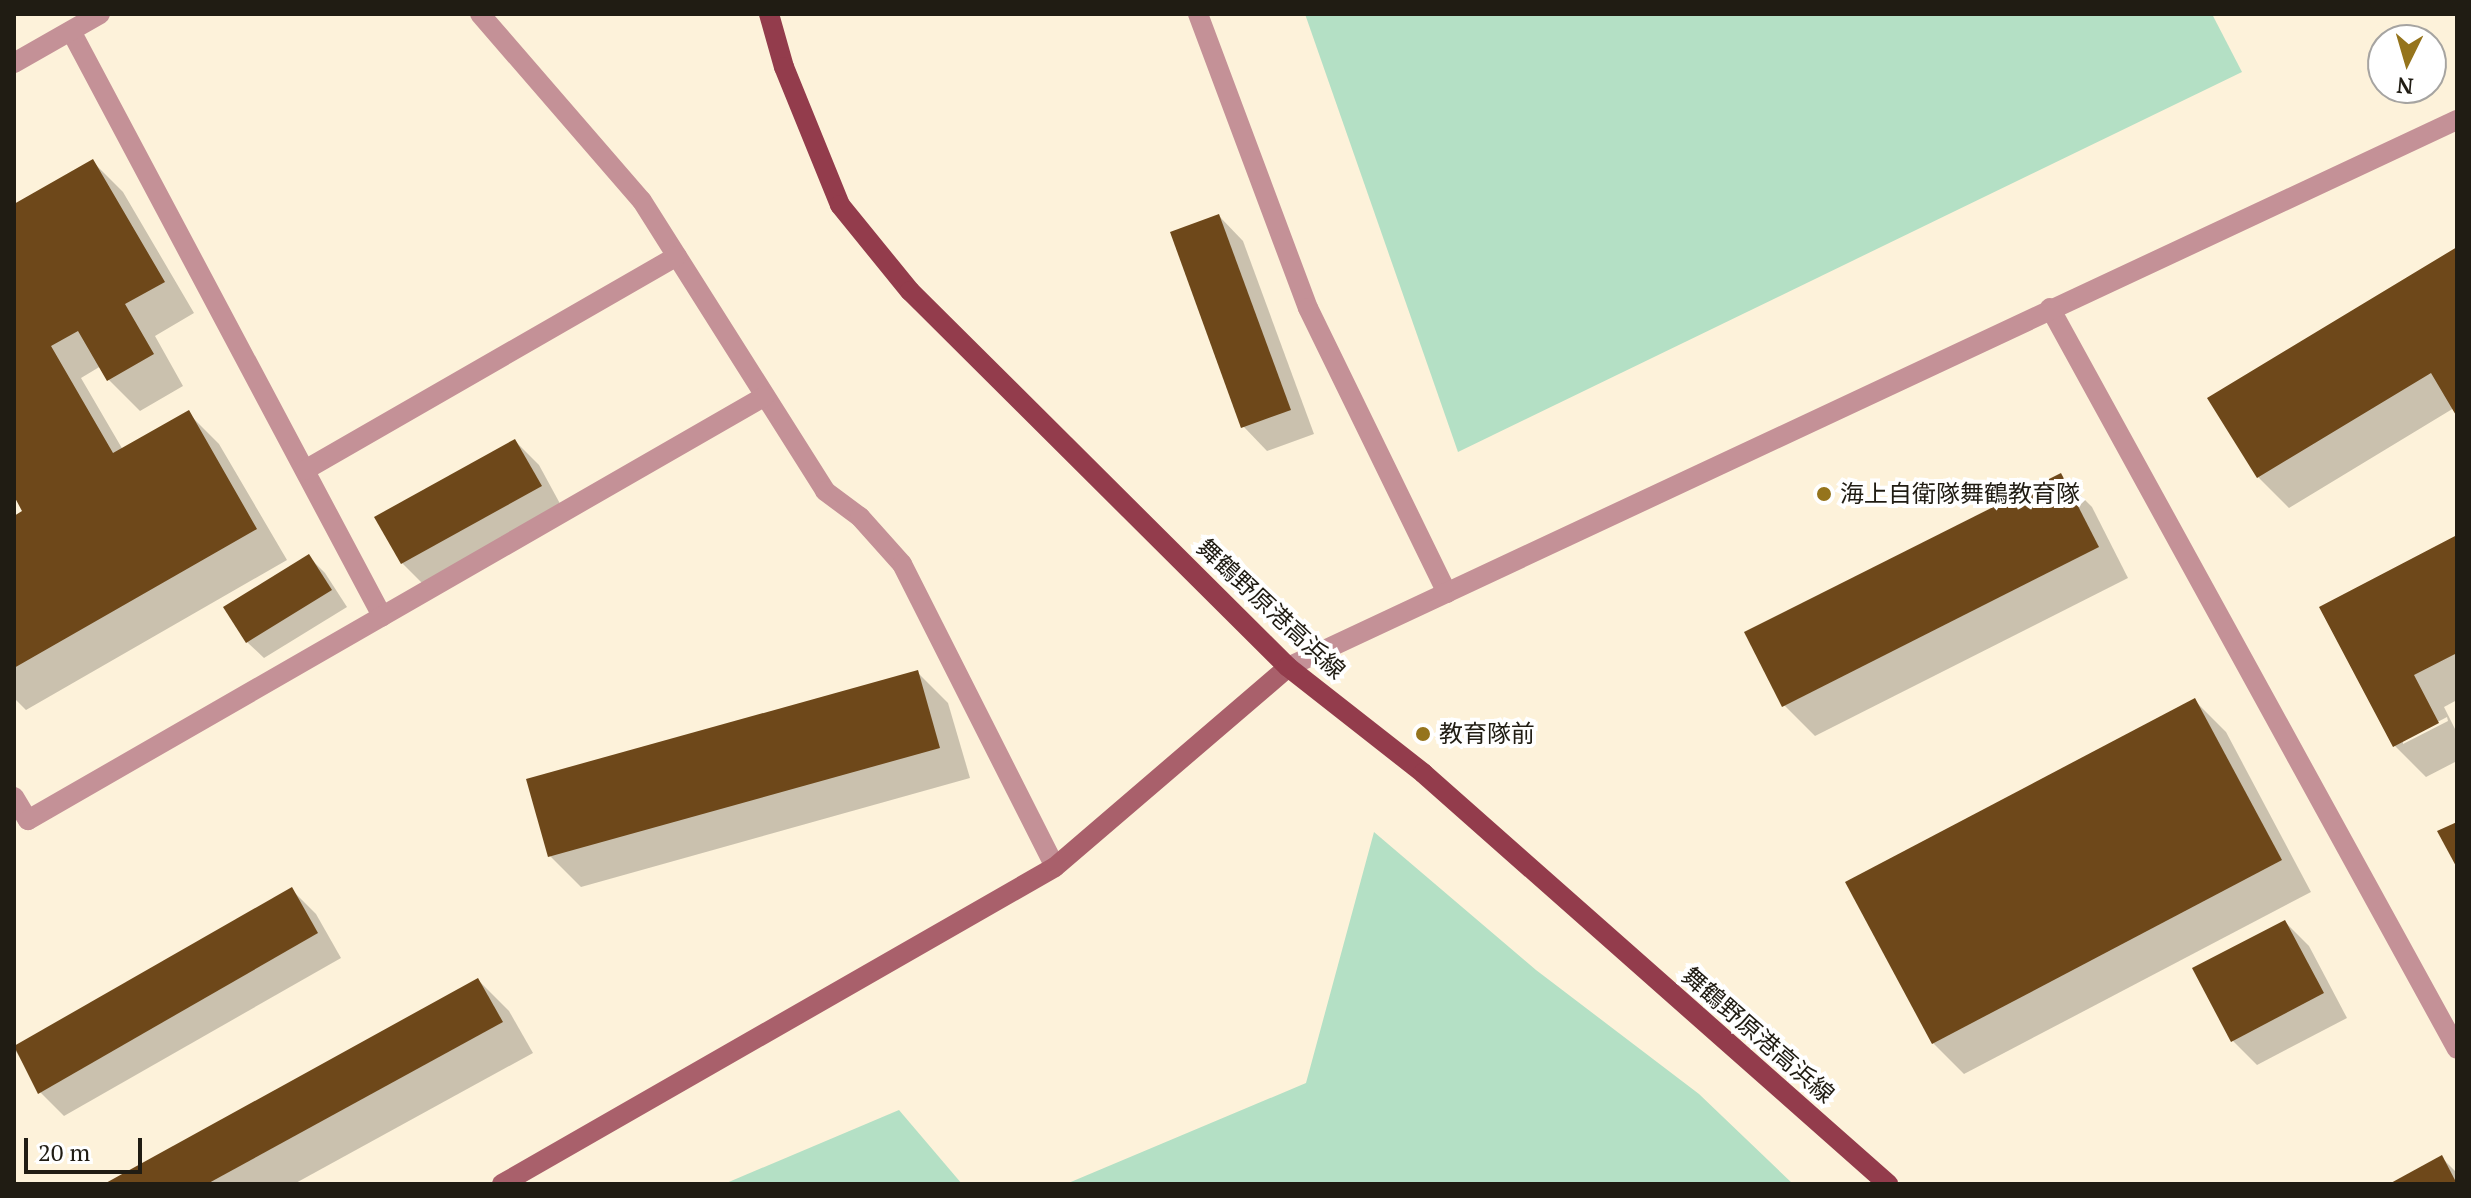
<!DOCTYPE html>
<meta charset="utf-8">
<style>
body{margin:0}
#map{position:relative;width:2471px;height:1198px;overflow:hidden;background:#fdf2da;font-family:"PT Serif","Noto Sans JP",serif}
div>[style]{position:absolute}
[style*='--x']{left:calc(var(--x)*1px);top:calc(var(--y)*1px);width:calc(var(--w)*1px);rotate:calc(var(--a)*1deg)}
.green>*{inset:0;background:#b4e0c5}
.shadow>*{inset:0;background:#0003}
.building>*{inset:0;background:#6e481a}
.lane>*{height:20px;margin:-10px;padding:0 10px;transform-origin:10px;border-radius:10px;background:#c49197}
.street>*{height:20px;margin:-10px;padding:0 10px;transform-origin:10px;border-radius:10px;background:#c49197}
.secondary>*{height:20px;margin:-10px;padding:0 10px;transform-origin:10px;border-radius:10px;background:#a9606b}
.primary>*{height:20px;margin:-10px;padding:0 10px;transform-origin:10px;border-radius:10px;background:#933c4c}
.dots>*{width:22px;height:22px;translate:-50% -50%;box-sizing:border-box;border:4px solid #fff;border-radius:50%}
span{translate:-50% -50%;white-space:nowrap;text-align:center;line-height:1.15;-webkit-text-stroke:8px #fff;paint-order:stroke}
.poi-label{font-size:24px;color:#201c13}
.left{translate:0 -50%;text-align:left}
.street-label{font-size:24px;color:#201c13}
.frame{position:absolute;inset:0;border:16px solid #201c13;pointer-events:none}
.north{position:absolute;left:2367px;top:24px;width:80px;height:80px;box-sizing:border-box;background:#fff;border:2px solid #a6a4a1;border-radius:50%;rotate:185deg;font-size:22px;font-weight:700;line-height:32px;text-align:center;color:#201c13}
.north::after{content:'';display:block;margin:auto;width:28px;height:36px;background:#95741c;clip-path:polygon(50% 0,100% 100%,50% 72%,0 100%)}
.scale{position:absolute;left:24px;top:1138px;width:118px;height:36px;box-sizing:border-box;border:4px solid #201c13;border-top:0;padding-left:10px;font-size:24px;line-height:28px;white-space:nowrap;color:#201c13;-webkit-text-stroke:6px #fff;paint-order:stroke}
</style>
<div id="map">
<div class="green">
<i style="clip-path:polygon(1305px 14px,2212px 14px,2242px 72px,1458px 452px)"></i>
<i style="clip-path:polygon(1374px 832px,1536px 970px,1699px 1094px,1793px 1184px,1066px 1184px,1306px 1083px)"></i>
<i style="clip-path:polygon(899px 1110px,962px 1184px,724px 1184px)"></i>
</div>
<div class="shadow">
<i style="clip-path:polygon(92px 161px,123px 192px,194px 313px,155px 336px,183px 386px,140px 411px,109px 380px,101px 366px,81px 378px,123px 450px,188px 413px,219px 444px,287px 560px,26px 710px,14px 698px,14px 518px,25px 512px,14px 492px,14px 206px)"></i>
<i style="clip-path:polygon(1219px 216px,1243px 241px,1314px 434px,1267px 451px,1243px 426px)"></i>
<i style="clip-path:polygon(2457px 249px,2457px 413px,2454px 408px,2289px 508px,2258px 477px)"></i>
<i style="clip-path:polygon(515px 441px,539px 465px,564px 511px,426px 587px,402px 563px)"></i>
<i style="clip-path:polygon(2061px 476px,2092px 507px,2128px 578px,1815px 736px,1784px 705px)"></i>
<i style="clip-path:polygon(evenodd,2457px 537px,2457px 700px,2444px 707px,2457px 733px,2457px 761px,2426px 777px,2395px 746px,2322px 608px,2457px 537px,2447px 717px,2448px 721px,2403px 744px,2403px 740px,2447px 717px)"></i>
<i style="clip-path:polygon(309px 557px,325px 573px,347px 607px,264px 658px,247px 642px)"></i>
<i style="clip-path:polygon(917px 672px,948px 703px,970px 778px,581px 887px,550px 856px)"></i>
<i style="clip-path:polygon(2195px 701px,2226px 732px,2311px 892px,1964px 1074px,1933px 1043px,1848px 883px)"></i>
<i style="clip-path:polygon(292px 890px,316px 914px,341px 958px,64px 1116px,40px 1092px,14px 1048px)"></i>
<i style="clip-path:polygon(2285px 922px,2309px 946px,2347px 1018px,2257px 1065px,2233px 1041px)"></i>
<i style="clip-path:polygon(478px 980px,509px 1011px,533px 1053px,294px 1184px,108px 1184px)"></i>
<i style="clip-path:polygon(2442px 1158px,2457px 1173px,2457px 1184px,2393px 1184px)"></i>
</div>
<div class="building">
<i style="clip-path:polygon(93px 159px,165px 282px,125px 304px,154px 354px,107px 381px,78px 331px,51px 346px,113px 453px,189px 410px,257px 529px,14px 668px,14px 516px,22px 511px,14px 496px,14px 204px)"></i>
<i style="clip-path:polygon(1219px 214px,1291px 410px,1241px 428px,1170px 232px)"></i>
<i style="clip-path:polygon(2457px 247px,2457px 417px,2431px 373px,2257px 478px,2207px 398px)"></i>
<i style="clip-path:polygon(515px 439px,542px 486px,401px 564px,374px 517px)"></i>
<i style="clip-path:polygon(2061px 473px,2099px 547px,1782px 707px,1744px 632px)"></i>
<i style="clip-path:polygon(2457px 535px,2457px 653px,2414px 675px,2439px 723px,2393px 747px,2319px 607px)"></i>
<i style="clip-path:polygon(309px 554px,332px 590px,246px 643px,223px 607px)"></i>
<i style="clip-path:polygon(918px 670px,940px 748px,548px 857px,526px 779px)"></i>
<i style="clip-path:polygon(2195px 698px,2282px 860px,1932px 1044px,1845px 882px)"></i>
<i style="clip-path:polygon(2457px 822px,2457px 868px,2437px 831px)"></i>
<i style="clip-path:polygon(292px 887px,318px 933px,38px 1094px,14px 1046px)"></i>
<i style="clip-path:polygon(2285px 920px,2324px 993px,2231px 1042px,2192px 968px)"></i>
<i style="clip-path:polygon(478px 978px,503px 1022px,207px 1184px,104px 1184px)"></i>
<i style="clip-path:polygon(2442px 1155px,2457px 1184px,2389px 1184px)"></i>
</div>
<div class="lane">
<i style="--x:480;--y:14;--w:247;--a:49.1"></i>
<i style="--x:642;--y:201;--w:343;--a:57.7"></i>
<i style="--x:1198;--y:14;--w:314;--a:69.5"></i>
<i style="--x:1308;--y:308;--w:317;--a:64"></i>
<i style="--x:71;--y:31;--w:663;--a:62"></i>
<i style="--x:14;--y:63;--w:99;--a:-29.7"></i>
<i style="--x:2050;--y:308;--w:845;--a:61.22"></i>
<i style="--x:305;--y:470;--w:429;--a:-29.9"></i>
<i style="--x:1288;--y:667;--w:1291;--a:-25.08"></i>
<i style="--x:14;--y:797;--w:27;--a:59"></i>
<i style="--x:28;--y:820;--w:850;--a:-29.91"></i>
</div>
<div class="street">
<i style="--x:825;--y:491;--w:44;--a:36.6"></i>
<i style="--x:860;--y:517;--w:63;--a:48.2"></i>
<i style="--x:902;--y:564;--w:339;--a:63.2"></i>
</div>
<div class="secondary">
<i style="--x:502;--y:1184;--w:637;--a:-29.82"></i>
<i style="--x:1055;--y:867;--w:307;--a:-40.6"></i>
</div>
<div class="primary">
<i style="--x:769;--y:14;--w:55;--a:74.2"></i>
<i style="--x:784;--y:67;--w:149;--a:67.9"></i>
<i style="--x:840;--y:205;--w:111;--a:50.9"></i>
<i style="--x:910;--y:291;--w:533;--a:44.85"></i>
<i style="--x:1288;--y:667;--w:172;--a:38.1"></i>
<i style="--x:1423;--y:773;--w:621;--a:41.47"></i>
</div>
<div class="dots">
<i style="left:1824px;top:494px;background:#95741c"></i>
<i style="left:1423px;top:734px;background:#95741c"></i>
</div>
<div class="poi-label">
<span class="left" style="left:1840px;top:494px">海上自衛隊舞鶴教育隊</span>
<span class="left" style="left:1439px;top:734px">教育隊前</span>
</div>
<div class="street-label">
<span style="left:1271px;top:609px;rotate:43deg">舞鶴野原港高浜線</span>
<span style="left:1758px;top:1035px;rotate:41deg">舞鶴野原港高浜線</span>
</div>
<div class="frame"></div>
<div class="north">N</div>
<div class="scale">20 m</div>
</div>
